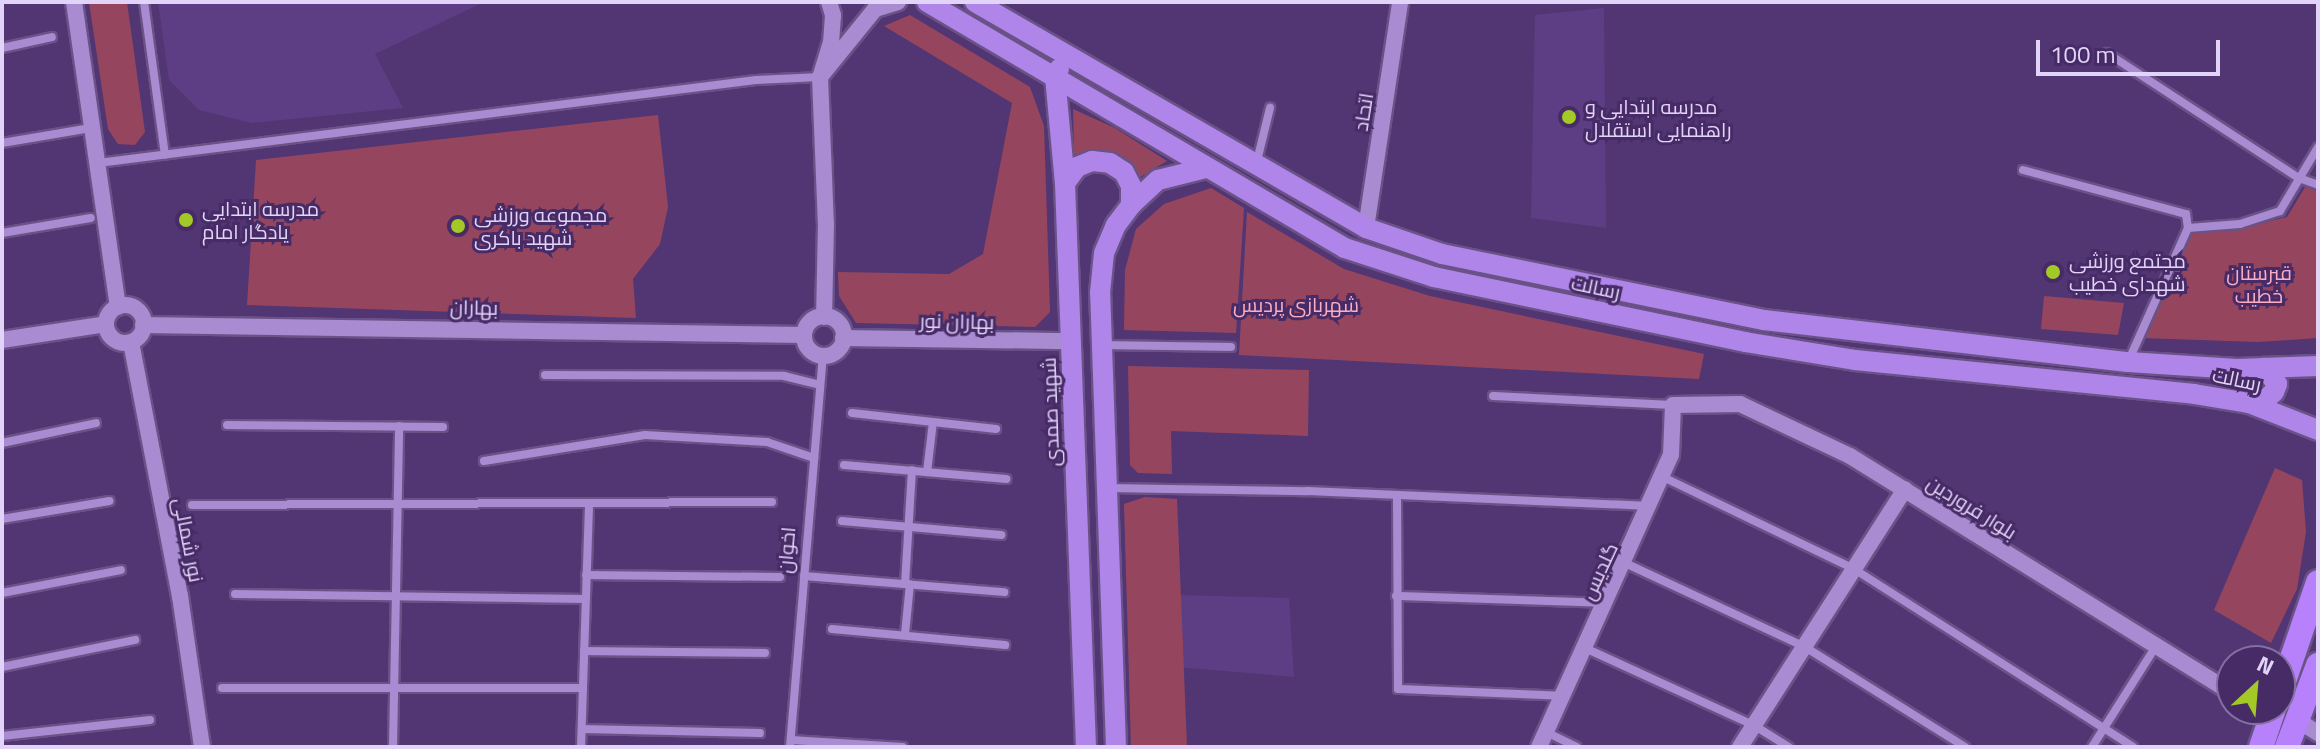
<!DOCTYPE html>
<meta charset="utf-8">
<style>
body{margin:0}
#map{position:relative;width:2320px;height:749px;overflow:hidden;background:#513673;font-family:"Titillium Web",Cairo,sans-serif}
div>[style]{position:absolute}
[style*='--x']{left:calc(var(--x)*1px);top:calc(var(--y)*1px);width:calc(var(--w)*1px);rotate:calc(var(--a)*1deg)}
.built>*{inset:0;background:#5d3e84}
.green>*{inset:0;background:#95465e}
.roads{filter:drop-shadow(2px 0 #6a5287) drop-shadow(-2px 0 #6a5287) drop-shadow(0 2px #6a5287) drop-shadow(0 -2px #6a5287)}
.street>*{height:8px;margin:-4px;padding:0 4px;transform-origin:4px;border-radius:4px;background:#a88bd1}
.secondary>*{height:16px;margin:-8px;padding:0 8px;transform-origin:8px;border-radius:8px;background:#a88bd1}
.secondary>.ring{margin:-8px;padding:0;box-sizing:content-box;background:none;border:16px solid #a88bd1;border-radius:50%}
.primary>*{height:20px;margin:-10px;padding:0 10px;transform-origin:10px;border-radius:10px;background:#b085ea}
.highway>*{height:24px;margin:-12px;padding:0 12px;transform-origin:12px;border-radius:12px;background:#b681fa}
.dots>*{width:22px;height:22px;translate:-50% -50%;box-sizing:border-box;border:4px solid #472b67;border-radius:50%}
span{translate:-50% -50%;white-space:nowrap;text-align:center;line-height:1.15;-webkit-text-stroke:6px #472b67;paint-order:stroke}
.poi-label{font-size:20px;color:#e2d4f8}
.left{translate:0 -50%;text-align:left}
.street-label{font-size:20px;color:#e2d4f8}
.park-label{font-size:20px;color:#fcadc1}
.frame{position:absolute;inset:0;border:4px solid #e2d4f8;pointer-events:none}
.north{position:absolute;left:2216px;top:645px;width:80px;height:80px;box-sizing:border-box;background:#472b67;border:2px solid #856fa1;border-radius:50%;rotate:26deg;font-size:22px;font-weight:700;line-height:32px;text-align:center;color:#e2d4f8}
.north::after{content:'';display:block;margin:auto;width:28px;height:36px;background:#a3c926;clip-path:polygon(50% 0,100% 100%,50% 72%,0 100%)}
.scale{position:absolute;left:2036px;top:40px;width:184px;height:36px;box-sizing:border-box;border:4px solid #e2d4f8;border-top:0;padding-left:10px;font-size:24px;line-height:28px;white-space:nowrap;color:#e2d4f8;-webkit-text-stroke:6px #472b67;paint-order:stroke}
</style>
<div id="map">
<div class="built">
<i style="clip-path:polygon(158px 2px,484px 2px,375px 54px,403px 108px,252px 123px,199px 110px,169px 80px)"></i>
<i style="clip-path:polygon(1604px 8px,1606px 228px,1531px 218px,1535px 15px)"></i>
<i style="clip-path:polygon(1176px 595px,1289px 598px,1294px 677px,1177px 667px)"></i>
</div>
<div class="green">
<i style="clip-path:polygon(89px 2px,127px 2px,145px 132px,135px 145px,118px 144px,108px 129px)"></i>
<i style="clip-path:polygon(910px 15px,1030px 87px,1044px 126px,1050px 312px,1035px 327px,856px 323px,839px 296px,838px 272px,949px 274px,983px 254px,1012px 103px,884px 26px)"></i>
<i style="clip-path:polygon(1073px 109px,1115px 128px,1167px 161px,1137px 179px,1132px 168px,1117px 156px,1104px 152px,1074px 154px)"></i>
<i style="clip-path:polygon(658px 115px,668px 207px,660px 244px,633px 279px,636px 318px,247px 305px,256px 160px)"></i>
<i style="clip-path:polygon(2307px 184px,2318px 193px,2318px 338px,2258px 342px,2142px 338px,2192px 232px,2241px 228px,2287px 217px)"></i>
<i style="clip-path:polygon(1211px 188px,1244px 208px,1236px 333px,1124px 330px,1125px 270px,1136px 229px,1164px 204px)"></i>
<i style="clip-path:polygon(1247px 212px,1344px 269px,1430px 296px,1704px 354px,1699px 379px,1239px 355px)"></i>
<i style="clip-path:polygon(2044px 296px,2124px 303px,2118px 335px,2041px 329px)"></i>
<i style="clip-path:polygon(1128px 366px,1309px 370px,1308px 436px,1171px 431px,1172px 474px,1138px 473px,1130px 465px)"></i>
<i style="clip-path:polygon(2275px 468px,2302px 480px,2306px 532px,2297px 589px,2271px 643px,2214px 610px)"></i>
<i style="clip-path:polygon(1145px 497px,1177px 499px,1187px 747px,1131px 747px,1124px 504px)"></i>
</div>
<div class="roads">
<div class="street">
<i style="--x:144;--y:2;--w:154;--a:82.2"></i>
<i style="--x:2;--y:48;--w:51;--a:-12.4"></i>
<i style="--x:2107;--y:53;--w:229;--a:33.1"></i>
<i style="--x:2299;--y:178;--w:20;--a:20"></i>
<i style="--x:2;--y:143;--w:90;--a:-9.6"></i>
<i style="--x:98;--y:163;--w:663;--a:-7.19"></i>
<i style="--x:756;--y:80;--w:64;--a:-2.7"></i>
<i style="--x:1256;--y:165;--w:59;--a:-76.2"></i>
<i style="--x:2023;--y:170;--w:169;--a:15.1"></i>
<i style="--x:2186;--y:214;--w:14;--a:82"></i>
<i style="--x:2;--y:233;--w:90;--a:-9.6"></i>
<i style="--x:1104;--y:345;--w:127;--a:0.9"></i>
<i style="--x:2128;--y:362;--w:147;--a:-65.9"></i>
<i style="--x:2188;--y:228;--w:52;--a:-4.4"></i>
<i style="--x:2240;--y:224;--w:42;--a:-18"></i>
<i style="--x:2280;--y:211;--w:74;--a:-59.3"></i>
<i style="--x:545;--y:375;--w:239;--a:0.2"></i>
<i style="--x:784;--y:376;--w:37;--a:14"></i>
<i style="--x:1493;--y:396;--w:180;--a:2.9"></i>
<i style="--x:852;--y:413;--w:145;--a:6.3"></i>
<i style="--x:227;--y:425;--w:216;--a:0.5"></i>
<i style="--x:2;--y:443;--w:96;--a:-12"></i>
<i style="--x:484;--y:461;--w:163;--a:-9.2"></i>
<i style="--x:645;--y:435;--w:122;--a:3.3"></i>
<i style="--x:767;--y:442;--w:50;--a:18.8"></i>
<i style="--x:844;--y:465;--w:163;--a:4.9"></i>
<i style="--x:927;--y:472;--w:50;--a:-83.2"></i>
<i style="--x:1663;--y:477;--w:212;--a:25.7"></i>
<i style="--x:1854;--y:569;--w:331;--a:32.5"></i>
<i style="--x:1108;--y:488;--w:200;--a:0.9"></i>
<i style="--x:1308;--y:491;--w:342;--a:2.5"></i>
<i style="--x:1397;--y:495;--w:194;--a:89.7"></i>
<i style="--x:1398;--y:689;--w:165;--a:2.4"></i>
<i style="--x:192;--y:505;--w:580;--a:-0.3"></i>
<i style="--x:2;--y:519;--w:109;--a:-9.5"></i>
<i style="--x:842;--y:521;--w:160;--a:5"></i>
<i style="--x:1625;--y:563;--w:199;--a:25"></i>
<i style="--x:1805;--y:647;--w:189;--a:32"></i>
<i style="--x:586;--y:575;--w:194;--a:0.6"></i>
<i style="--x:804;--y:576;--w:201;--a:4.6"></i>
<i style="--x:905;--y:584;--w:114;--a:-86.5"></i>
<i style="--x:2;--y:593;--w:121;--a:-10.9"></i>
<i style="--x:235;--y:594;--w:351;--a:0.8"></i>
<i style="--x:1396;--y:596;--w:209;--a:1.9"></i>
<i style="--x:832;--y:629;--w:174;--a:5.3"></i>
<i style="--x:905;--y:634;--w:50;--a:-84.3"></i>
<i style="--x:1585;--y:648;--w:187;--a:24.6"></i>
<i style="--x:1755;--y:726;--w:40;--a:32"></i>
<i style="--x:584;--y:651;--w:181;--a:0.6"></i>
<i style="--x:2;--y:667;--w:136;--a:-11.5"></i>
<i style="--x:222;--y:688;--w:361;--a:0"></i>
<i style="--x:582;--y:729;--w:178;--a:1.3"></i>
<i style="--x:1546;--y:732;--w:34;--a:26"></i>
<i style="--x:2;--y:736;--w:149;--a:-6.2"></i>
<i style="--x:791;--y:740;--w:112;--a:3.6"></i>
<i style="--x:393;--y:747;--w:321;--a:-88.9"></i>
<i style="--x:581;--y:747;--w:244;--a:-88.1"></i>
<i style="--x:790;--y:747;--w:392;--a:-85.2"></i>
<i style="--x:2092;--y:747;--w:120;--a:-57.6"></i>
</div>
<div class="secondary">
<i style="--x:74;--y:2;--w:308;--a:81.8"></i>
<i style="--x:829;--y:2;--w:14;--a:73"></i>
<i style="--x:833;--y:15;--w:27;--a:94"></i>
<i style="--x:831;--y:42;--w:37;--a:107"></i>
<i style="--x:820;--y:77;--w:87;--a:-51"></i>
<i style="--x:875;--y:9;--w:24;--a:-17"></i>
<i style="--x:820;--y:77;--w:147;--a:87.7"></i>
<i style="--x:826;--y:224;--w:93;--a:91.2"></i>
<i style="--x:1366;--y:228;--w:229;--a:-81.4"></i>
<i class="ring" style="left:106px;top:305px;width:22px;height:22px"></i>
<i class="ring" style="left:804px;top:316px;width:24px;height:24px"></i>
<i style="--x:143;--y:325;--w:661;--a:0.87"></i>
<i style="--x:843;--y:338;--w:228;--a:0.8"></i>
<i style="--x:2;--y:340;--w:105;--a:-8.7"></i>
<i style="--x:131;--y:342;--w:259;--a:79.1"></i>
<i style="--x:180;--y:596;--w:153;--a:81.7"></i>
<i style="--x:2297;--y:720;--w:25;--a:32"></i>
<i style="--x:1539;--y:747;--w:320;--a:-65.7"></i>
<i style="--x:1671;--y:455;--w:50;--a:-87.7"></i>
<i style="--x:1673;--y:405;--w:67;--a:-0.9"></i>
<i style="--x:1740;--y:404;--w:122;--a:25.3"></i>
<i style="--x:1850;--y:456;--w:450;--a:31.8"></i>
<i style="--x:1740;--y:747;--w:306;--a:-57.4"></i>
</div>
<div class="primary">
<i style="--x:927;--y:2;--w:485;--a:30.5"></i>
<i style="--x:1345;--y:248;--w:94;--a:18"></i>
<i style="--x:1434;--y:277;--w:318;--a:11.8"></i>
<i style="--x:1745;--y:342;--w:111;--a:9.3"></i>
<i style="--x:1855;--y:360;--w:341;--a:5.7"></i>
<i style="--x:2194;--y:394;--w:56;--a:9.3"></i>
<i style="--x:2249;--y:403;--w:74;--a:21.4"></i>
<i style="--x:975;--y:2;--w:452;--a:30"></i>
<i style="--x:1366;--y:228;--w:80;--a:18.9"></i>
<i style="--x:1442;--y:254;--w:329;--a:11.6"></i>
<i style="--x:1764;--y:320;--w:366;--a:6.6"></i>
<i style="--x:2128;--y:362;--w:109;--a:3.7"></i>
<i style="--x:2237;--y:369;--w:81;--a:-2.1"></i>
<i style="--x:1059;--y:69;--w:8;--a:120"></i>
<i style="--x:1055;--y:76;--w:107;--a:84.7"></i>
<i style="--x:1065;--y:183;--w:564;--a:87.87"></i>
<i style="--x:1065;--y:183;--w:20;--a:-53"></i>
<i style="--x:1077;--y:167;--w:16;--a:-22"></i>
<i style="--x:1092;--y:161;--w:18;--a:6"></i>
<i style="--x:1110;--y:163;--w:17;--a:33"></i>
<i style="--x:1124;--y:172;--w:16;--a:63"></i>
<i style="--x:1131;--y:186;--w:19;--a:90"></i>
<i style="--x:2249;--y:403;--w:16;--a:-11"></i>
<i style="--x:2265;--y:400;--w:12;--a:-42"></i>
<i style="--x:2274;--y:392;--w:9;--a:-69"></i>
<i style="--x:2277;--y:384;--w:21;--a:-129"></i>
<i style="--x:1116;--y:747;--w:454;--a:-92"></i>
<i style="--x:1100;--y:293;--w:40;--a:-84.3"></i>
<i style="--x:1104;--y:253;--w:30;--a:-67"></i>
<i style="--x:1116;--y:225;--w:25;--a:-53"></i>
<i style="--x:1131;--y:205;--w:37;--a:-43"></i>
<i style="--x:1158;--y:180;--w:49;--a:-14"></i>
</div>
<div class="highway">
<i style="--x:2280;--y:693;--w:117;--a:-71.1"></i>
<i style="--x:2261;--y:747;--w:40;--a:-71.1"></i>
<i style="--x:2287;--y:747;--w:88;--a:-69.3"></i>
</div>
</div>
<div class="dots">
<i style="left:1569px;top:117px;background:#a3c926"></i>
<i style="left:186px;top:220px;background:#a3c926"></i>
<i style="left:458px;top:226px;background:#a3c926"></i>
<i style="left:2053px;top:272px;background:#a3c926"></i>
</div>
<div class="poi-label">
<span class="left" style="left:1585px;top:118px">مدرسه ابتدایی و<br>راهنمایی استقلال</span>
<span class="left" style="left:202px;top:220px">مدرسه ابتدایی<br>یادگار امام</span>
<span class="left" style="left:474px;top:226px">مجموعه ورزشی<br>شهید باکری</span>
<span class="left" style="left:2069px;top:272px">مجتمع ورزشی<br>شهدای خطیب</span>
</div>
<div class="street-label">
<span style="left:1363px;top:112px;rotate:-81deg">اتحاد</span>
<span style="left:1596px;top:287px;rotate:12deg">رسالت</span>
<span style="left:474px;top:307px;rotate:1deg">بهاران</span>
<span style="left:957px;top:321px;rotate:1deg">بهاران نور</span>
<span style="left:2237px;top:379px;rotate:12deg">رسالت</span>
<span style="left:1050px;top:412px;rotate:-92deg">شهید صمدی</span>
<span style="left:1972px;top:507px;rotate:32deg">بلوار فروردین</span>
<span style="left:189px;top:540px;rotate:79deg">نور شمالی</span>
<span style="left:786px;top:550px;rotate:-85deg">اخوان</span>
<span style="left:1599px;top:571px;rotate:-65deg">گلدیس</span>
</div>
<div class="park-label">
<span style="left:2259px;top:284px">قبرستان<br>خطیب</span>
<span style="left:1296px;top:304px">شهربازی پردیس</span>
</div>
<div class="frame"></div>
<div class="north">N</div>
<div class="scale">100 m</div>
</div>
